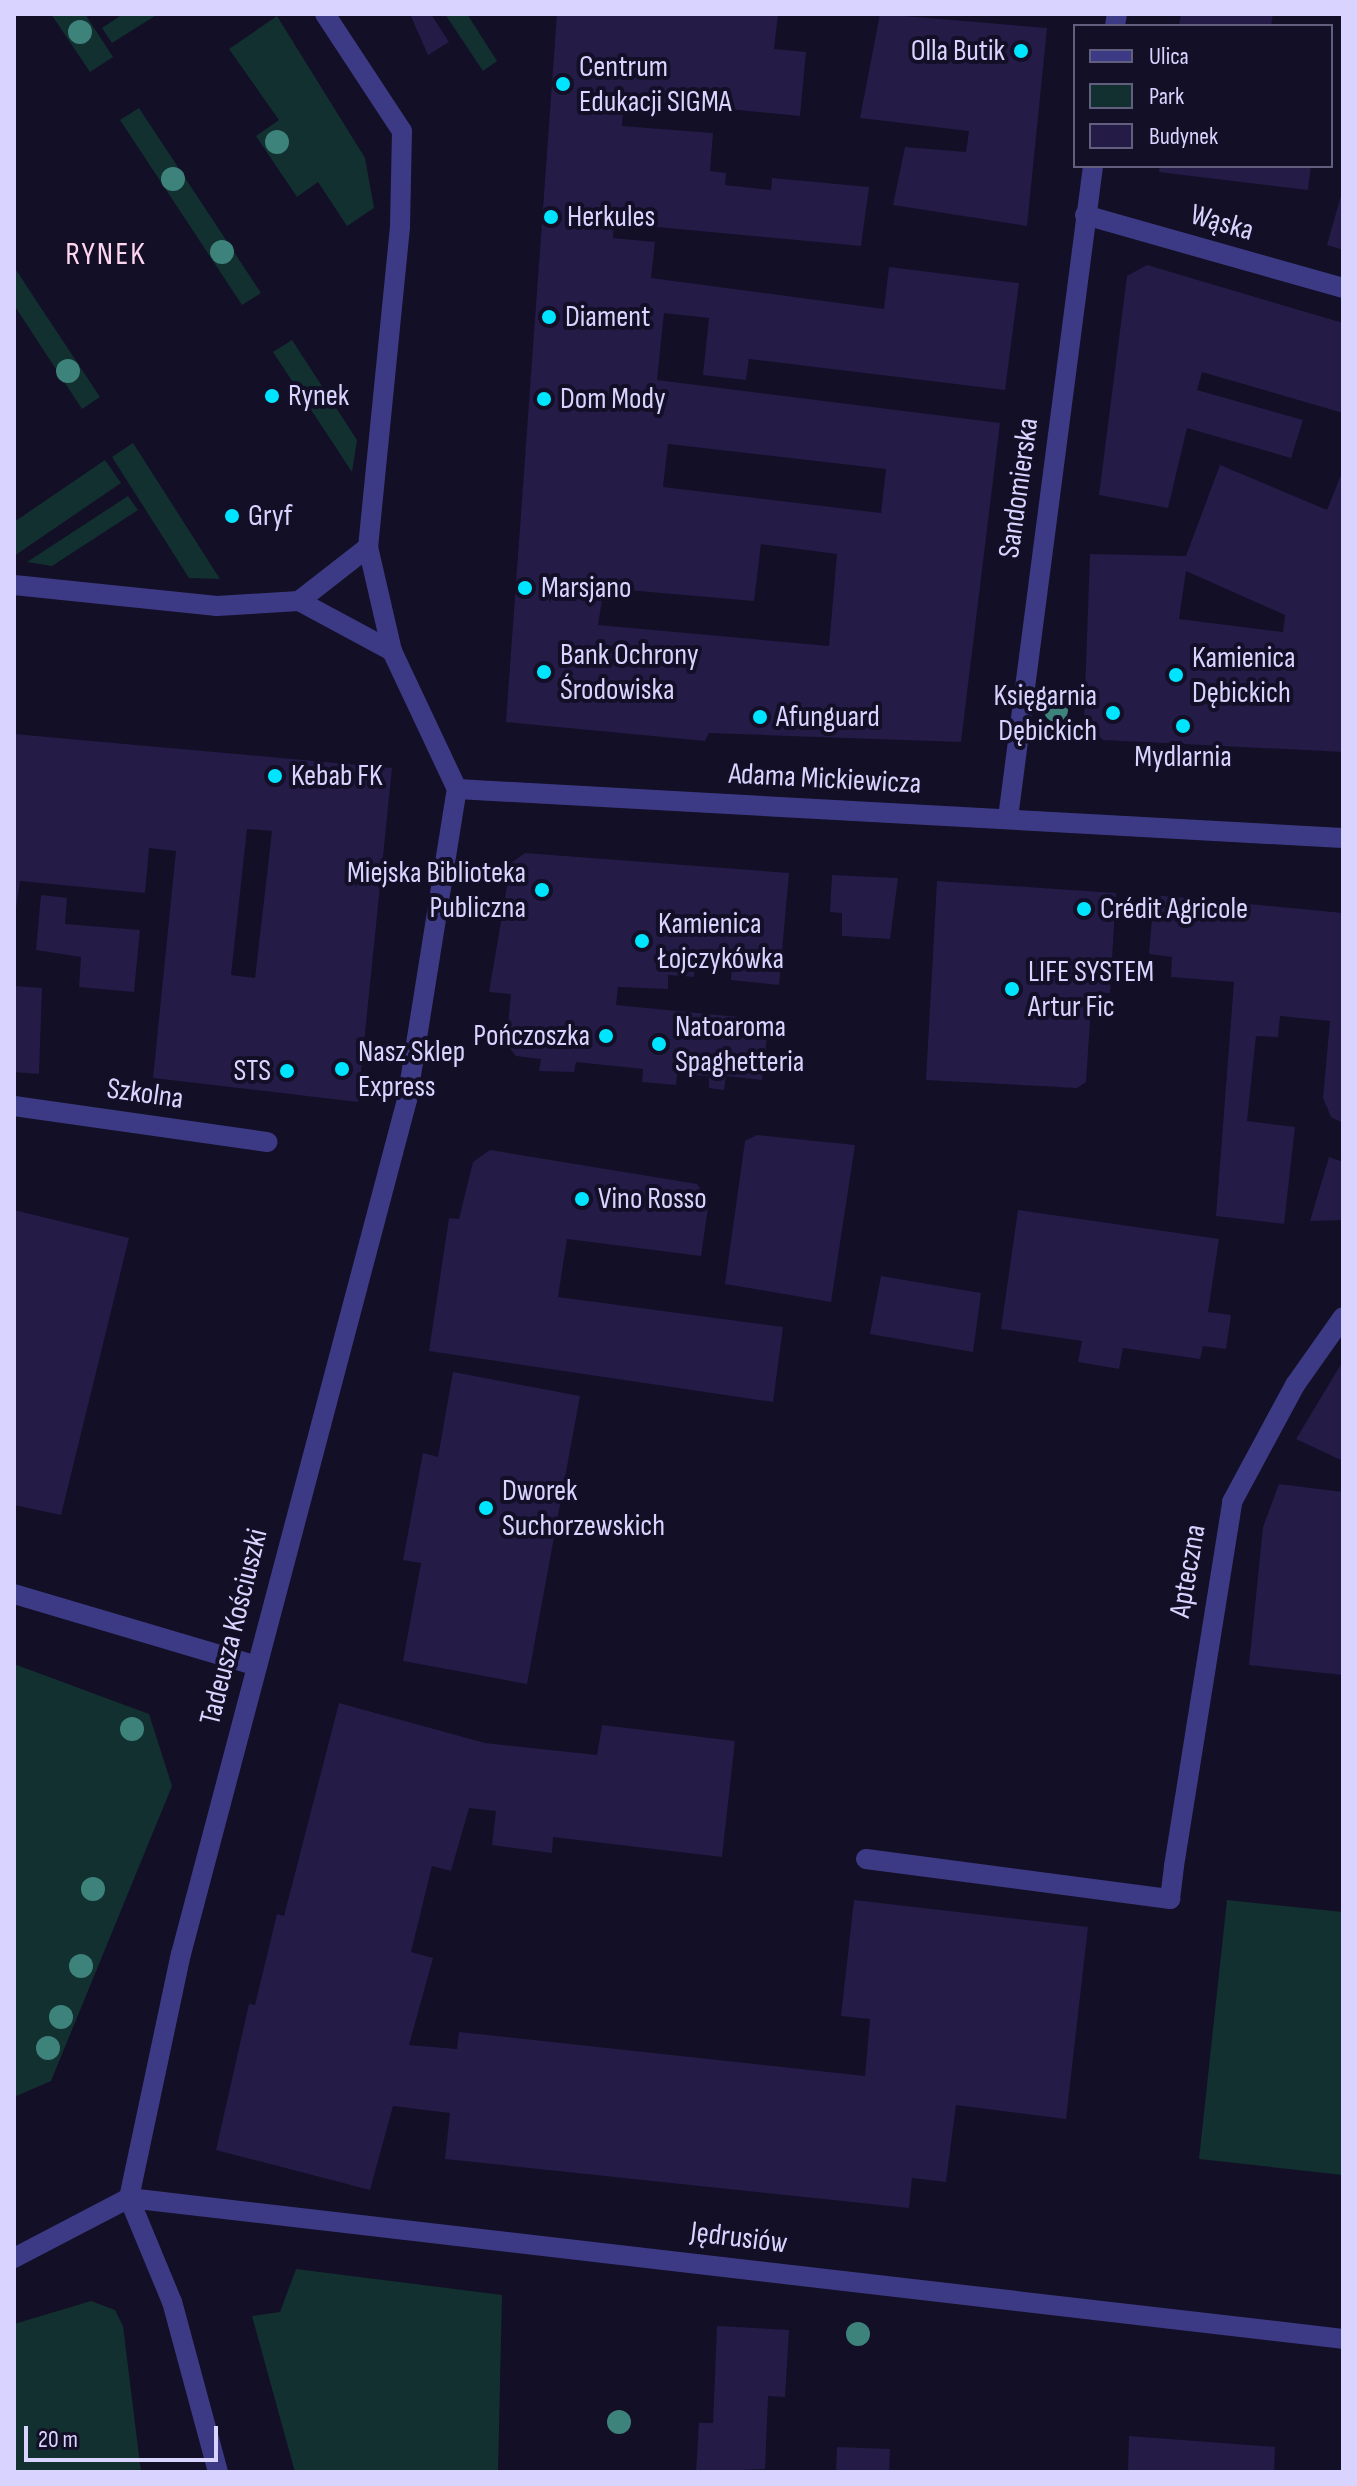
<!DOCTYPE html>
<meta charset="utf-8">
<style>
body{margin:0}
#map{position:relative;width:1357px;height:2486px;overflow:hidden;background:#130f26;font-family:"Sofia Sans Condensed",sans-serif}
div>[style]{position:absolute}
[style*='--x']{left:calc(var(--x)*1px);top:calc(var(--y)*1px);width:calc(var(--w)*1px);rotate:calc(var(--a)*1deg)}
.green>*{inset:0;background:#12302f}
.building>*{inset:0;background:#241b47}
.lane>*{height:20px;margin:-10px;padding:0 10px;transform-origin:10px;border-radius:10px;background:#3d3a85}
.street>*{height:20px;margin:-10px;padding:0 10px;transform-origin:10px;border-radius:10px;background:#3d3a85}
.trees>*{width:24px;height:24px;margin:-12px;border-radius:50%;background:#3d827b}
.dots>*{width:22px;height:22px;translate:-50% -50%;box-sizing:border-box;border:4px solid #130f26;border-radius:50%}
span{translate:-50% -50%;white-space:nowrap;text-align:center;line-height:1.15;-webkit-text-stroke:8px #130f26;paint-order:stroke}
.poi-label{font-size:30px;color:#d9d4ff}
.right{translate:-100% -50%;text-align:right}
.left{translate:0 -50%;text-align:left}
.street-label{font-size:30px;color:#d9d4ff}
.neighbourhood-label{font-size:32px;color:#ffd6f0;letter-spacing:2px}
.frame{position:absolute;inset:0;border:16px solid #d9d4ff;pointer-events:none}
.legend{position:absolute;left:1073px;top:24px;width:260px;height:144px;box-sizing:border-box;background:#130f26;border:2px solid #625e7d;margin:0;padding:10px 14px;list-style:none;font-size:24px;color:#d9d4ff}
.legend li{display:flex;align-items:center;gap:16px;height:40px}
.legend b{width:40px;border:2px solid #625e7d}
.scale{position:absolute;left:24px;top:2426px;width:194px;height:36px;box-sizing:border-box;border:4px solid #d9d4ff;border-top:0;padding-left:10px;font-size:24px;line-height:28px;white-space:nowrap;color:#d9d4ff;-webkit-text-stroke:6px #130f26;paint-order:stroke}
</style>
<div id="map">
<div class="green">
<i style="clip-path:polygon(51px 14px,85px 14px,113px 57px,90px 72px)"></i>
<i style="clip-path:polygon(123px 14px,158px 14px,112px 43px,102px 28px)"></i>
<i style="clip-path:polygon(445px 14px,467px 14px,497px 61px,483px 71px)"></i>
<i style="clip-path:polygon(277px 16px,365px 158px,374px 208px,347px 226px,318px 182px,297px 197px,256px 136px,279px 120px,229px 49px)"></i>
<i style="clip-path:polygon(139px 108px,261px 293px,242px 305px,120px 120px)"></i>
<i style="clip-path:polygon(14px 267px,100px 397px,82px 409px,14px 305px)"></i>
<i style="clip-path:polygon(292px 340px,357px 440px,352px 472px,273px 352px)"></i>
<i style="clip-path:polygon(133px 443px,220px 579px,189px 578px,112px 457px)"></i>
<i style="clip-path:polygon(105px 460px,121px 483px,14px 556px,14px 522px)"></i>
<i style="clip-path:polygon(128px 496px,138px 510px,52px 566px,27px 562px)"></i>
<i style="clip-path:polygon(14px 1664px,149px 1714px,172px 1786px,51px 2081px,14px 2097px)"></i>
<i style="clip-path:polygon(1227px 1900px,1343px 1912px,1343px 2175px,1199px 2159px)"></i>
<i style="clip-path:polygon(296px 2269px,502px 2295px,498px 2472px,295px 2472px,252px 2316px,280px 2312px)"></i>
<i style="clip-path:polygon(91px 2301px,115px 2310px,123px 2326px,141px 2472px,14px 2472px,14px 2324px)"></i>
</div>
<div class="building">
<i style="clip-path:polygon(410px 14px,431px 14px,449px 42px,428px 55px)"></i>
<i style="clip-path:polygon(evenodd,557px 14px,778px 14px,774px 49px,806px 52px,800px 116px,624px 99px,622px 126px,713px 133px,710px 171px,726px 173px,725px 185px,771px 190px,772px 178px,869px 187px,861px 246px,614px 223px,613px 238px,655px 242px,651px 278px,884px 309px,889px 267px,1019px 283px,1005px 390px,749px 359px,746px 380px,703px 375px,709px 318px,664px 313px,657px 380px,1000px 423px,961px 742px,709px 733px,705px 741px,506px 722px,557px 14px,668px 444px,886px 469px,881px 513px,663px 487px,668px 444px,557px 14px,761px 544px,837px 554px,829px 646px,598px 625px,604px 588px,754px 601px,761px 544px)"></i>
<i style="clip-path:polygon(880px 14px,1047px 28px,1027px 226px,893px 205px,905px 147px,966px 152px,969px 131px,860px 118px)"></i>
<i style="clip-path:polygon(1181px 14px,1273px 14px,1271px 26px,1179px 26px)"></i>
<i style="clip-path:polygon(1160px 166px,1311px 166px,1308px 190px,1159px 172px)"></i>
<i style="clip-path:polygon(1342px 192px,1343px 192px,1343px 250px,1327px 245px)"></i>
<i style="clip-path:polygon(1147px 265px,1343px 323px,1343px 413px,1202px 372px,1197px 390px,1303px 420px,1291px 458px,1187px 428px,1168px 508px,1099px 495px,1127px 276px)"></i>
<i style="clip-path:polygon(evenodd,1220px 465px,1327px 510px,1343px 470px,1343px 752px,1103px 740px,1084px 722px,1090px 554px,1186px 556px,1220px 465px,1186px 571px,1285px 615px,1283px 632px,1179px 619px,1186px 571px)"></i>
<i style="clip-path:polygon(evenodd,14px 734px,392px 768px,358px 1102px,153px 1078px,176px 851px,149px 848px,145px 893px,20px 881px,14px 922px,14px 734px,247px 829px,272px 831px,255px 978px,231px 975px,247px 829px)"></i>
<i style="clip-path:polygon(525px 853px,789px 873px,779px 985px,731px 980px,732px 956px,696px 953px,694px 977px,668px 975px,668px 989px,618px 987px,616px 1005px,769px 1020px,762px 1080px,726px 1076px,724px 1090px,709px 1088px,709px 1076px,677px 1074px,676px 1085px,642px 1082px,643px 1069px,576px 1062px,574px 1072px,539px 1071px,541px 1059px,516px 1056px,506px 1044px,511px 994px,489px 992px,511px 863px)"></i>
<i style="clip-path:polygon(832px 875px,898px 878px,890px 939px,842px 936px,842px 913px,830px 912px)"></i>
<i style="clip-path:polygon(937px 881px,1116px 893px,1110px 993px,1092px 992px,1086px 1082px,1077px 1088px,926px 1080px)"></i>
<i style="clip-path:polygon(41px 895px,67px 898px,65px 924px,140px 930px,134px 992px,79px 987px,81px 957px,36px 950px)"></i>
<i style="clip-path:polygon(1154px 895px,1343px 913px,1343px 1123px,1331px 1117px,1323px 1098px,1330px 1021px,1280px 1016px,1278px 1037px,1256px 1036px,1247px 1121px,1295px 1127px,1284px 1224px,1216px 1216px,1234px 982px,1171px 977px,1172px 957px,1149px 954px)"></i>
<i style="clip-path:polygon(14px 986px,42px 988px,39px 1074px,14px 1072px)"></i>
<i style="clip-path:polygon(757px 1135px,855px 1145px,831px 1302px,725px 1284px,745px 1141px)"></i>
<i style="clip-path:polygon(490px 1150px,697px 1184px,709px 1201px,701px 1256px,567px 1239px,558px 1297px,783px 1327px,773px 1402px,429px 1351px,449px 1218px,459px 1219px,473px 1162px)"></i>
<i style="clip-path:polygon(1329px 1157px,1343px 1162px,1343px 1220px,1310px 1221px)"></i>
<i style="clip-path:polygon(14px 1210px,129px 1238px,61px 1515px,14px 1505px)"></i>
<i style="clip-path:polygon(1018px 1210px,1219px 1239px,1208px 1312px,1231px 1315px,1226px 1349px,1203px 1346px,1200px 1359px,1123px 1348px,1119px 1369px,1078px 1362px,1082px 1341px,1001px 1329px)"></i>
<i style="clip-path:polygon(881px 1276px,981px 1293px,973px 1352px,870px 1334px)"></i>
<i style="clip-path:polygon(1343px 1361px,1343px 1461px,1296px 1439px)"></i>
<i style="clip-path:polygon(453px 1372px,580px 1396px,527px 1684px,403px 1661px,421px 1563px,403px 1560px,423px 1453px,438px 1457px)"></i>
<i style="clip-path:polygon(1279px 1484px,1343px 1492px,1343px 1675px,1249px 1665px,1263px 1527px)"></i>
<i style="clip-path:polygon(339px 1703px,485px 1743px,597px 1755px,602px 1725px,735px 1741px,722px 1857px,553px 1837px,552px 1853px,492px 1845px,496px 1811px,469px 1808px,451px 1871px,432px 1866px,411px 1952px,433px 1958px,409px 2045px,457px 2049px,459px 2032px,865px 2076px,870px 2019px,841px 2016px,854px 1900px,1088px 1927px,1066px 2119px,956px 2105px,946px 2182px,912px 2178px,909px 2208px,445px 2159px,450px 2113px,393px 2106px,370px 2190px,216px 2150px,249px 2004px,255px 2005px,277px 1914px,284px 1916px)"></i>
<i style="clip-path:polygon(717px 2326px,789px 2330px,785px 2397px,768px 2396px,765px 2469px,696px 2472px,699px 2423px,713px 2423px)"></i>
<i style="clip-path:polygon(1129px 2436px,1275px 2447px,1274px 2472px,1128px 2472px)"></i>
<i style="clip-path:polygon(837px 2447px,890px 2449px,889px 2472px,836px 2472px)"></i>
</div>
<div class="lane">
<i style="--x:866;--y:1859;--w:307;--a:7.5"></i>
<i style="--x:1170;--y:1899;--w:33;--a:-83"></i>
</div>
<div class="street">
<i style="--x:325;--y:14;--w:140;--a:56.7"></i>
<i style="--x:402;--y:131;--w:96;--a:91.2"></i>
<i style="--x:400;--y:227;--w:322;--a:95.7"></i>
<i style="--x:368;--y:547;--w:107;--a:77"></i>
<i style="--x:392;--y:651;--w:153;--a:64.8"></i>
<i style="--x:1115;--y:26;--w:12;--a:-81"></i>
<i style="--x:1085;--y:215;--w:268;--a:15.8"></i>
<i style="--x:14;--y:585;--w:204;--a:5.9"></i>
<i style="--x:217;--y:606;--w:82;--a:-3.5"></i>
<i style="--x:299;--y:601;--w:106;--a:28.3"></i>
<i style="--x:299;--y:601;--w:88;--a:-38"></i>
<i style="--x:457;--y:789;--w:887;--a:3.17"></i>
<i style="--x:1008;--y:818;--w:658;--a:-82.57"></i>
<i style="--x:14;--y:1106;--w:256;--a:8.1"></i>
<i style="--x:14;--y:1594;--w:250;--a:16.5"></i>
<i style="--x:1174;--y:1866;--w:369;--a:-80.9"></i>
<i style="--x:1232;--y:1502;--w:133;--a:-61.7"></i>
<i style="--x:1295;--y:1385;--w:83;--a:-54.8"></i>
<i style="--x:14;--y:2258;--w:130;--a:-27.6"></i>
<i style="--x:129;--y:2198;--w:1222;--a:6.62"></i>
<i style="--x:218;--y:2472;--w:176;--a:-105.1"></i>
<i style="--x:172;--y:2302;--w:113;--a:-112.5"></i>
<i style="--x:129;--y:2198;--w:249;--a:-78"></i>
<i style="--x:181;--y:1954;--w:883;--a:-75.18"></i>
<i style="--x:407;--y:1100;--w:315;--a:-80.9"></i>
</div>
<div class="trees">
<i style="left:80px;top:32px"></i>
<i style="left:277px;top:142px"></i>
<i style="left:173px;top:179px"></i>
<i style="left:222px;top:252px"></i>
<i style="left:68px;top:371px"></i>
<i style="left:1056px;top:710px"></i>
<i style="left:132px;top:1729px"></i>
<i style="left:93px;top:1889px"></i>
<i style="left:81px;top:1966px"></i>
<i style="left:61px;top:2017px"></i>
<i style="left:48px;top:2048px"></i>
<i style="left:858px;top:2334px"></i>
<i style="left:619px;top:2422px"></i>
</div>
<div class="dots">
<i style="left:1021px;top:51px;background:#00e5ff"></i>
<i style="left:563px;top:84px;background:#00e5ff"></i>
<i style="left:551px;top:217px;background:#00e5ff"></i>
<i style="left:549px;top:317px;background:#00e5ff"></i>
<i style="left:272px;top:396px;background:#00e5ff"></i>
<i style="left:544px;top:399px;background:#00e5ff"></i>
<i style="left:232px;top:516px;background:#00e5ff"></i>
<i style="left:525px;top:588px;background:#00e5ff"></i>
<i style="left:544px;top:672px;background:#00e5ff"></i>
<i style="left:1176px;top:675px;background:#00e5ff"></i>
<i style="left:1113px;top:713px;background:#00e5ff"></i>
<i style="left:760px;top:717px;background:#00e5ff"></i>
<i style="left:1183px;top:726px;background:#00e5ff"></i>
<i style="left:275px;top:776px;background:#00e5ff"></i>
<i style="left:542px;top:890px;background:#00e5ff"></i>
<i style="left:1084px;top:909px;background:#00e5ff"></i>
<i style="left:642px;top:941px;background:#00e5ff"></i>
<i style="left:1012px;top:989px;background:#00e5ff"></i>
<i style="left:606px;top:1036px;background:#00e5ff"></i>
<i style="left:659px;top:1044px;background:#00e5ff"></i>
<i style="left:342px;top:1069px;background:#00e5ff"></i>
<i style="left:287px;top:1071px;background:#00e5ff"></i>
<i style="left:582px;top:1199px;background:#00e5ff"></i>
<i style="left:486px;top:1508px;background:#00e5ff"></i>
</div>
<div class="poi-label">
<span class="right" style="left:1005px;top:51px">Olla Butik</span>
<span class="left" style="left:579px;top:84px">Centrum<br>Edukacji SIGMA</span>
<span class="left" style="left:567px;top:217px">Herkules</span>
<span class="left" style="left:565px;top:317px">Diament</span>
<span class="left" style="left:288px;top:396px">Rynek</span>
<span class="left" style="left:560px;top:399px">Dom Mody</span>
<span class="left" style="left:248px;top:516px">Gryf</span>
<span class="left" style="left:541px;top:588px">Marsjano</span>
<span class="left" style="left:560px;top:672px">Bank Ochrony<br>Środowiska</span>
<span class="left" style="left:1192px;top:675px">Kamienica<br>Dębickich</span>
<span class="right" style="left:1097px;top:713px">Księgarnia<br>Dębickich</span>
<span class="left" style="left:776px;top:717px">Afunguard</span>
<span style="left:1183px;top:757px">Mydlarnia</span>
<span class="left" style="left:291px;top:776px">Kebab FK</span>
<span class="right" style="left:526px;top:890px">Miejska Biblioteka<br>Publiczna</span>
<span class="left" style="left:1100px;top:909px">Crédit Agricole</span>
<span class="left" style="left:658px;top:941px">Kamienica<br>Łojczykówka</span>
<span class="left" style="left:1028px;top:989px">LIFE SYSTEM<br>Artur Fic</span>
<span class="left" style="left:675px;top:1044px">Natoaroma<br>Spaghetteria</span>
<span class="right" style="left:590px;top:1036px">Pończoszka</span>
<span class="left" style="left:358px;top:1069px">Nasz Sklep<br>Express</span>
<span class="right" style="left:271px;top:1071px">STS</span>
<span class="left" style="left:598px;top:1199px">Vino Rosso</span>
<span class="left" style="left:502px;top:1508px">Dworek<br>Suchorzewskich</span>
</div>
<div class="street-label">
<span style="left:1222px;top:223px;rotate:16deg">Wąska</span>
<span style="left:1019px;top:488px;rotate:-82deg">Sandomierska</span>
<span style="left:825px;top:779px;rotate:3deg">Adama Mickiewicza</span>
<span style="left:145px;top:1094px;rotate:8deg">Szkolna</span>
<span style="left:1188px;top:1571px;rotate:-80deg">Apteczna</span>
<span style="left:234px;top:1627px;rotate:-76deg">Tadeusza Kościuszki</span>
<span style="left:739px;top:2238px;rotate:7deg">Jędrusiów</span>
</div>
<div class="neighbourhood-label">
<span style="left:106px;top:255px">RYNEK</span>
</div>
<div class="frame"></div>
<ul class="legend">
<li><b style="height:10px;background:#3d3a85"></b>Ulica</li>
<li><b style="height:22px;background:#12302f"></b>Park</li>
<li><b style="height:22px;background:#241b47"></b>Budynek</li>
</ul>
<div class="scale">20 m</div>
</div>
